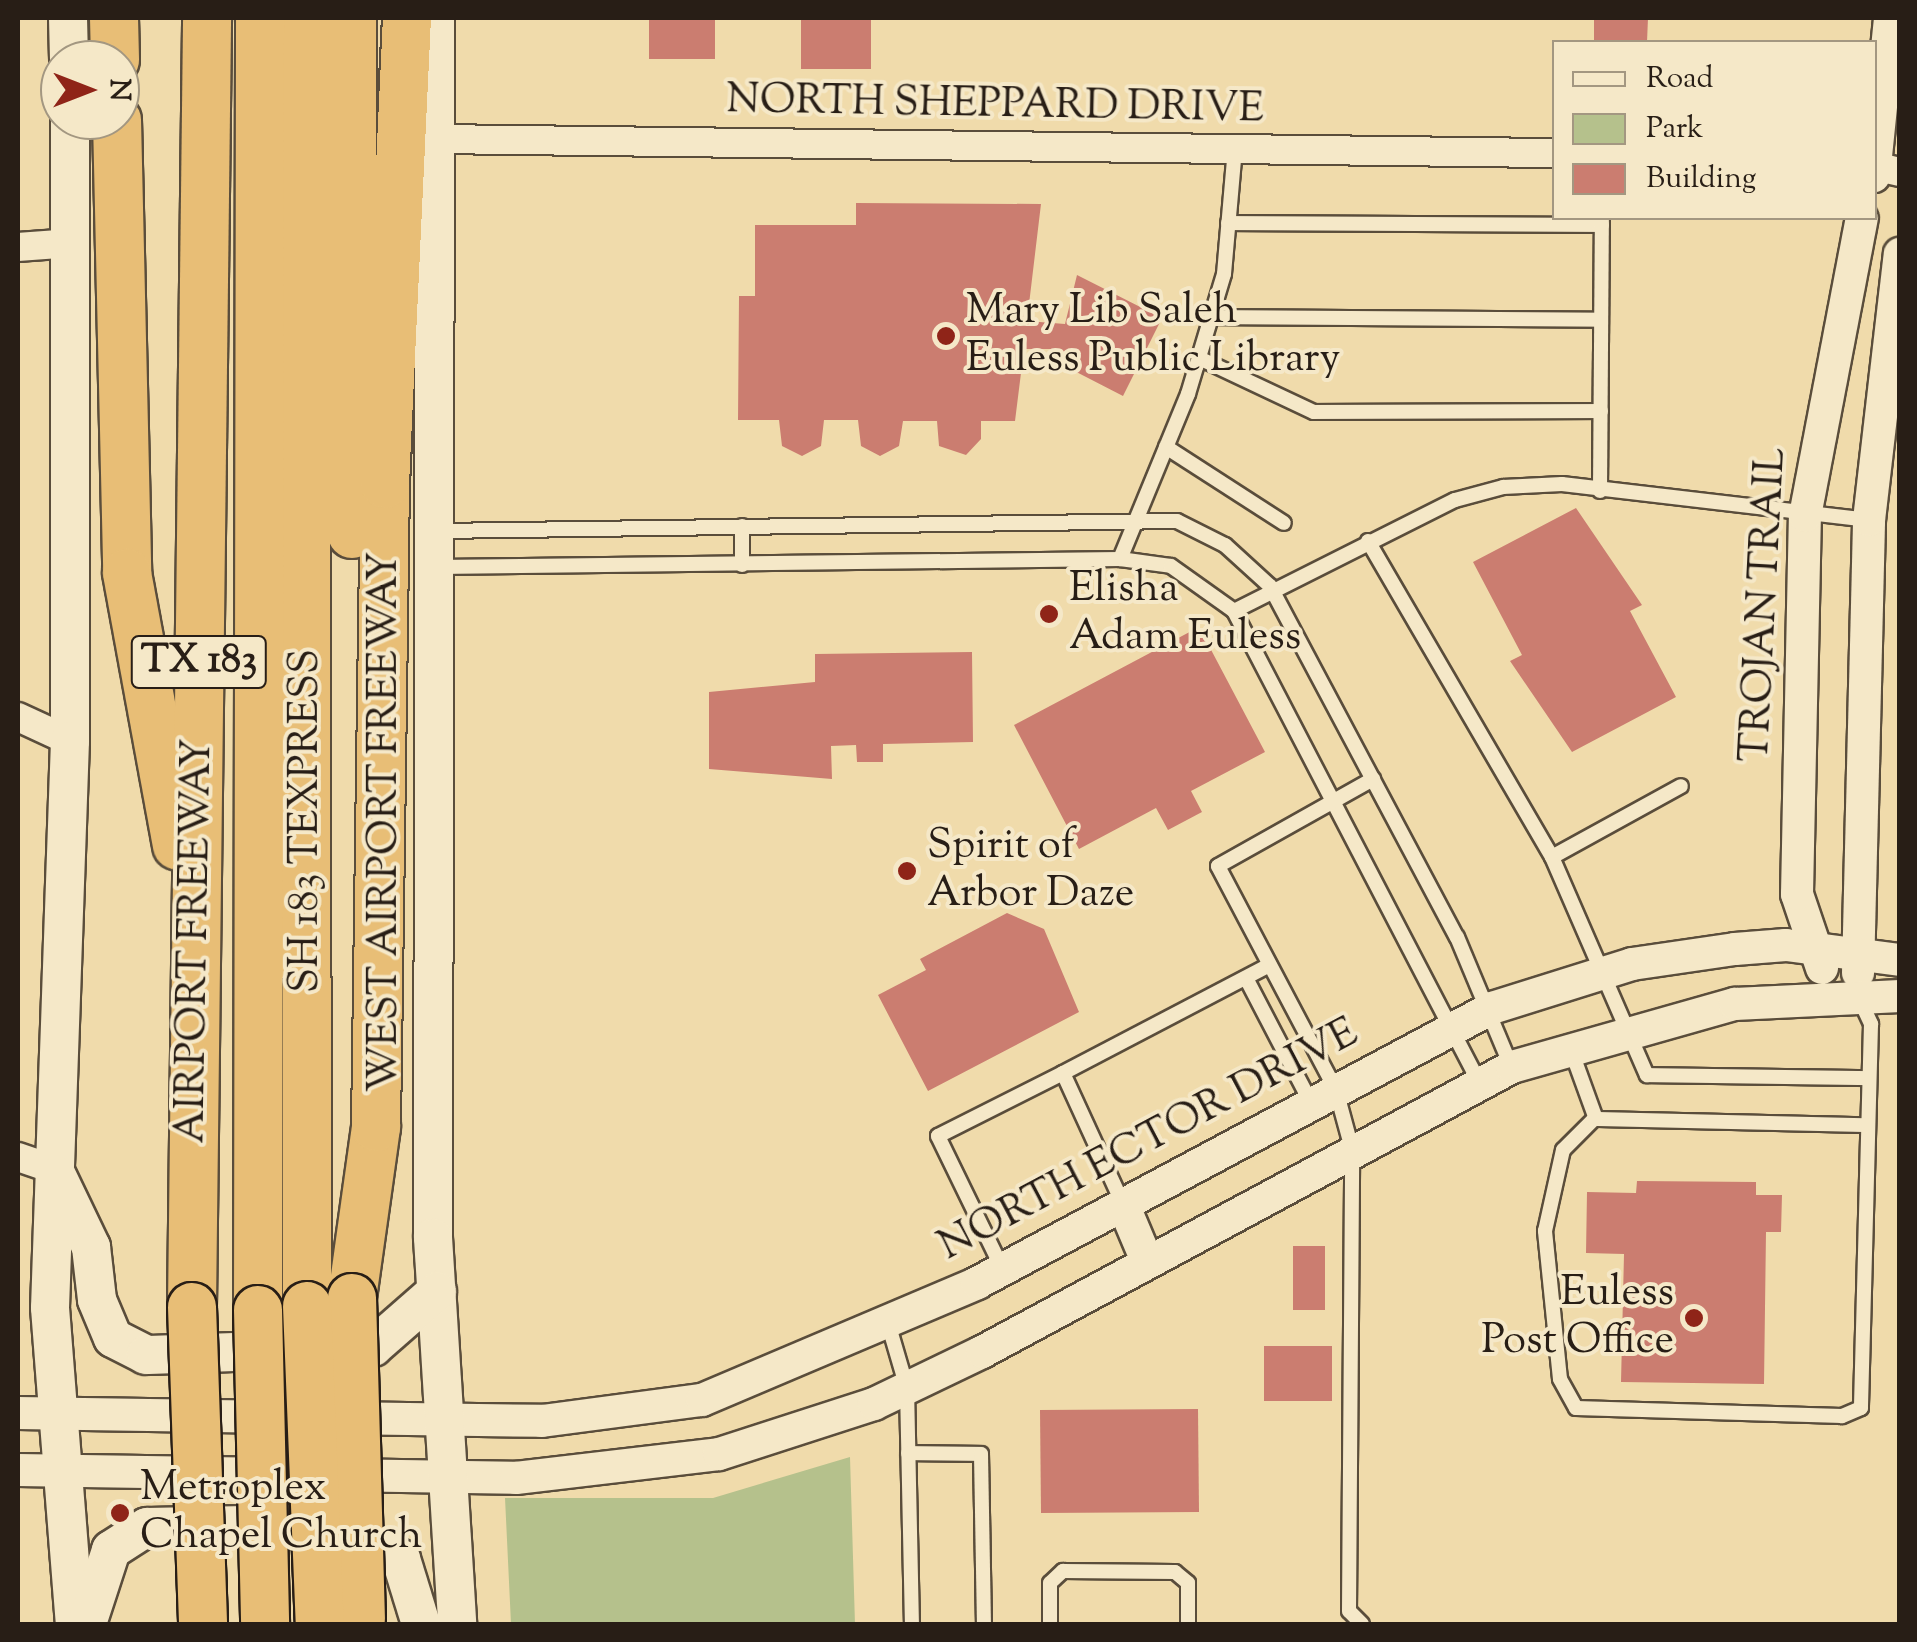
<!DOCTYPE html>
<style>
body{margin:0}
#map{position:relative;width:1917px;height:1642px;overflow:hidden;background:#f0dbab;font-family:"Sorts Mill Goudy",serif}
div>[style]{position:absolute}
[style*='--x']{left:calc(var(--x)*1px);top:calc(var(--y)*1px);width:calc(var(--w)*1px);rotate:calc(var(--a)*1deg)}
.green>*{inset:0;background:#b5c18c}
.building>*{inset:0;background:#cb7d70}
.roads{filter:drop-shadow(2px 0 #5a4d3b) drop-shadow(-2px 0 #5a4d3b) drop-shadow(0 2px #5a4d3b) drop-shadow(0 -2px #5a4d3b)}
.service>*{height:14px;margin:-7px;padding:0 7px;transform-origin:7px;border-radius:7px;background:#f5e8c8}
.minor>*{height:28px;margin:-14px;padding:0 14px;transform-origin:14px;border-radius:14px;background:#f5e8c8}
.tertiary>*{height:32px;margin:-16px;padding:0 16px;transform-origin:16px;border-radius:16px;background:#f5e8c8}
.secondary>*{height:38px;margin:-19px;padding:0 19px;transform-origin:19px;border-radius:19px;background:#f5e8c8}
.motorway>*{height:48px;margin:-24px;padding:0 24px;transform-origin:24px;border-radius:24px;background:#e8be76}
.bridges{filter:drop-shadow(2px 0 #281e16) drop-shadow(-2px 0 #281e16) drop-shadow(0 2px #281e16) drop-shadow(0 -2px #281e16)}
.motorway-bridge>*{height:48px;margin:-24px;padding:0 24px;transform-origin:24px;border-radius:24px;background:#e8be76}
.dots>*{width:28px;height:28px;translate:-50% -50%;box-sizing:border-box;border:5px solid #f5e8c8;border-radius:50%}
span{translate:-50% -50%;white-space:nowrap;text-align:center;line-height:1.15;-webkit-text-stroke:8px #f5e8c8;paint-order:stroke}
.shield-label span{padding:2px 8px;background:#f5e8c8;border:2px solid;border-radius:8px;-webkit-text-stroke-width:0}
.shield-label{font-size:40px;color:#281e16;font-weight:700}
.street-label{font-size:42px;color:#281e16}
.poi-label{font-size:42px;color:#281e16}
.left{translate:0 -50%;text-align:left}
.right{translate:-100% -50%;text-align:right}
.frame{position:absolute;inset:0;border:20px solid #281e16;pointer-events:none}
.legend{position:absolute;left:1552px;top:40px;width:325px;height:180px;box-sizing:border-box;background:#f5e8c8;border:2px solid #a39781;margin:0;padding:12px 18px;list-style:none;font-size:30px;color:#281e16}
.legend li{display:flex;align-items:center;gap:20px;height:50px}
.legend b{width:50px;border:2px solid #a39781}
.north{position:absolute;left:40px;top:40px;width:100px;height:100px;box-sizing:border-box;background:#f5e8c8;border:2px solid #a39781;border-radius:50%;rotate:90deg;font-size:28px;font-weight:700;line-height:40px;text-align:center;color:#281e16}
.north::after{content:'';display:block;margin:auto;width:35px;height:45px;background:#8f2418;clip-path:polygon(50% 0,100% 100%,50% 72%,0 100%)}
</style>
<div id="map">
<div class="green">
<i style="clip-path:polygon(850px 1457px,855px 1624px,511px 1624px,505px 1498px,713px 1498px)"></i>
</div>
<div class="building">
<i style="clip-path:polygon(649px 18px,715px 18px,715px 59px,649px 59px)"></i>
<i style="clip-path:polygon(801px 18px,871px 18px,871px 69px,801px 69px)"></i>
<i style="clip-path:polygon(1594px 18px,1648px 18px,1647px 42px,1594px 42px)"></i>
<i style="clip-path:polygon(856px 203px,1041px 204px,1027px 321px,1065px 324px,1077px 275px,1162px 318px,1123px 396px,1055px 361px,1058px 349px,1024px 349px,1015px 421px,981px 421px,981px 439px,966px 455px,939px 446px,937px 421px,903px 421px,899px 446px,880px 456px,861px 446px,858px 420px,824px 420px,821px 446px,802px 456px,782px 446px,779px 420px,738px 420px,739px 296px,755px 296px,755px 225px,856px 225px)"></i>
<i style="clip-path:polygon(1576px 508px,1642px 605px,1630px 611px,1676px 697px,1572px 752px,1510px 661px,1522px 655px,1473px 562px)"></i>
<i style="clip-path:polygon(1199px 627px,1265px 752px,1191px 791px,1202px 812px,1168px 830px,1156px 808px,1079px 849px,1014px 725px)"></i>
<i style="clip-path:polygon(972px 652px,973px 742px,883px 744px,883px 762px,857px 762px,856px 745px,831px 746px,832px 779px,709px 769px,709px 692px,815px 682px,815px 654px)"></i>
<i style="clip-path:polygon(1007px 913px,1044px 929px,1079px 1012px,928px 1091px,878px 995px,926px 970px,920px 959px)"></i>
<i style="clip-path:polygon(1637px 1181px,1756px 1182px,1756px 1195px,1782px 1195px,1781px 1232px,1766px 1232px,1764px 1384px,1621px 1382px,1624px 1254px,1586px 1253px,1587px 1192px,1636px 1193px)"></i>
<i style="clip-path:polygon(1293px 1246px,1325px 1246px,1325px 1310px,1293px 1310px)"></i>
<i style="clip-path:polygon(1264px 1346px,1332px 1346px,1332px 1401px,1264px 1401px)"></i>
<i style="clip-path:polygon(1198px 1409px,1199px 1512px,1041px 1513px,1040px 1410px)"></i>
</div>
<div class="roads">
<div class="service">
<i style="--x:1228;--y:223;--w:374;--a:0.3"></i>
<i style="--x:1211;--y:317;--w:390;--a:0.4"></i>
<i style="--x:1199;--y:358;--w:127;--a:25.2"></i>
<i style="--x:1314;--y:412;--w:287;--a:-0.2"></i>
<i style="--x:1166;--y:447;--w:140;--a:32.8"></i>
<i style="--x:1600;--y:491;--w:273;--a:-89.6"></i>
<i style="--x:436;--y:531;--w:741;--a:-0.77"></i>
<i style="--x:1177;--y:521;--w:54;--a:26.6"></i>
<i style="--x:1225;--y:545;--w:61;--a:42.3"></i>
<i style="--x:1270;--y:586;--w:398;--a:62"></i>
<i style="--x:1457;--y:937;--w:140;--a:67.3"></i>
<i style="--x:1368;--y:541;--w:366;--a:59.8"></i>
<i style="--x:1552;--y:857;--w:238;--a:66.5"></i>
<i style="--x:1647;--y:1075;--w:222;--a:0.8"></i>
<i style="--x:1120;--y:559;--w:178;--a:-67.6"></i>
<i style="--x:1188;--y:394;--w:125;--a:-73.3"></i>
<i style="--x:1224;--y:274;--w:125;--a:-85"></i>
<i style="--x:742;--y:565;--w:39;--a:-90"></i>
<i style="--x:437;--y:567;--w:683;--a:-0.67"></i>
<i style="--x:1120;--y:559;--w:51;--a:7.8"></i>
<i style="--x:1171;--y:566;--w:77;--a:35.5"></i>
<i style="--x:1234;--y:611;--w:531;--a:62.52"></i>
<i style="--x:1234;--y:611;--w:247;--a:-26.7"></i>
<i style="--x:1455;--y:500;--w:50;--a:-15.2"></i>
<i style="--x:1503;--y:487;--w:59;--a:-2.9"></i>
<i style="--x:1562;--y:484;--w:309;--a:6.7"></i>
<i style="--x:1552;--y:857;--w:147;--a:-28.8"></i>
<i style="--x:1246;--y:978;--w:141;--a:62.5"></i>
<i style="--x:1859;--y:998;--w:29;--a:65"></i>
<i style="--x:1871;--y:1024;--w:384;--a:91.5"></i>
<i style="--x:1861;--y:1408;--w:21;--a:157"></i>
<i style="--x:1842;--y:1416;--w:266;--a:-178.3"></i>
<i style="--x:1576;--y:1408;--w:33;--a:-119"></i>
<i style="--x:1560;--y:1379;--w:149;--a:-95.8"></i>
<i style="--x:1545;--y:1231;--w:83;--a:-77.5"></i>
<i style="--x:1563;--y:1150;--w:44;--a:-45"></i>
<i style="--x:1594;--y:1119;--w:274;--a:1.3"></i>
<i style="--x:1571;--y:1050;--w:73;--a:70.1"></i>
<i style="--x:1123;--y:1204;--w:144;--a:-114.6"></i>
<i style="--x:1063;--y:1073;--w:233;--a:-27.6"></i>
<i style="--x:1003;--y:1270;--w:149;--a:-115.9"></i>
<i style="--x:938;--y:1136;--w:140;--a:-26.7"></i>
<i style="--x:888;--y:1323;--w:68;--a:73.7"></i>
<i style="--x:907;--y:1388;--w:236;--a:88.8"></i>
<i style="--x:908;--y:1453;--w:73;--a:0.8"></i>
<i style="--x:981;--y:1454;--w:170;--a:89"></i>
<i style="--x:1050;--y:1624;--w:41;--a:-90"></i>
<i style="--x:1050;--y:1583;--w:18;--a:-43"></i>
<i style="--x:1063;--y:1571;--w:112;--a:0.5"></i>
<i style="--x:1175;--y:1572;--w:17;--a:40"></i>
<i style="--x:1188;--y:1583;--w:41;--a:90"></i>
<i style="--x:1362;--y:1624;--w:18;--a:-135"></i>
<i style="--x:1349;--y:1611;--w:462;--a:-89.6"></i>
<i style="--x:1352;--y:1149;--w:61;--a:-105.2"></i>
<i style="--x:1336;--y:1090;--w:253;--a:-117.8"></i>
<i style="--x:1218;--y:866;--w:178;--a:-29.3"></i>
</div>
<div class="minor">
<i style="--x:434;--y:139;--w:1120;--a:0.72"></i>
<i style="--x:1874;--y:166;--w:27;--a:13"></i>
<i style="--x:18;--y:247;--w:54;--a:-4.2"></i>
<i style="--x:18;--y:717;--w:57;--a:24.8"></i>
<i style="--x:18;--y:1157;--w:37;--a:19"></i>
</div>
<div class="tertiary">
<i style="--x:1874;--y:176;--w:159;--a:-84.2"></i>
<i style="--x:1822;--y:968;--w:78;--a:-108.7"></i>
<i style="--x:1797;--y:894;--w:378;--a:-88.8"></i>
<i style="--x:1805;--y:516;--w:303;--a:-79.2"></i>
<i style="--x:1858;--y:973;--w:453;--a:-88.6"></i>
<i style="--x:1869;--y:520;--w:268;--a:-83.4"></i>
<i style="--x:1123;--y:1204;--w:62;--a:67.2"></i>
<i style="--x:18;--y:1413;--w:261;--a:0.9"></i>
<i style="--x:338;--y:1418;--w:204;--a:0.8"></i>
<i style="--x:542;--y:1421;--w:161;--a:-7.5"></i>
<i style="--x:702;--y:1400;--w:299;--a:-23"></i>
<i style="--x:977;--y:1283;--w:584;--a:-28.1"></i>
<i style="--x:1492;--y:1008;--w:147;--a:-17.4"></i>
<i style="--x:1632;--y:964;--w:104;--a:-8.3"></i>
<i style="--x:1735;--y:949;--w:51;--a:-4.5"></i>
<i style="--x:1786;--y:945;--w:115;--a:7.5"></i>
<i style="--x:18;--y:1470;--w:498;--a:0.9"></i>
<i style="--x:516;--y:1478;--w:204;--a:-6.7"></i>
<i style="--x:719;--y:1454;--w:163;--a:-17.9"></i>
<i style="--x:874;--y:1404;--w:120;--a:-25.7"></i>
<i style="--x:982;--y:1352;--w:602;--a:-28.27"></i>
<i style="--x:1512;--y:1067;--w:232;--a:-15.8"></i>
<i style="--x:1735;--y:1004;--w:165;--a:-2.8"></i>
</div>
<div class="secondary">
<i style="--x:68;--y:18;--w:42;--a:88.6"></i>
<i style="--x:435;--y:18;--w:1220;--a:90.09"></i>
<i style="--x:433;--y:1238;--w:387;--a:86.4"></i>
<i style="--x:70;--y:120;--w:621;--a:90"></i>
<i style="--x:70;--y:741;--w:567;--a:92.02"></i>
<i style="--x:50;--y:1308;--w:317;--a:85.5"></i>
<i style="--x:57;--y:1176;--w:79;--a:64.4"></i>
<i style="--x:91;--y:1247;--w:53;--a:83.5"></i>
<i style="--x:97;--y:1300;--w:41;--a:67.2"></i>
<i style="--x:113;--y:1338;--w:37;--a:27"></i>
<i style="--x:146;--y:1355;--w:227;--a:-2"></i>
<i style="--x:373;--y:1347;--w:85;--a:-41.2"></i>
<i style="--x:87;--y:1624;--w:78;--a:-72"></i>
<i style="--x:111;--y:1550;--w:43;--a:-32.6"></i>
<i style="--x:147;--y:1527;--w:185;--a:-1.2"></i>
<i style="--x:332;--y:1523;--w:78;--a:27.6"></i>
<i style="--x:401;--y:1559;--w:68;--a:72.9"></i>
</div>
<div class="motorway">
<i style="--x:114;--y:18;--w:42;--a:88.6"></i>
<i style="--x:305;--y:18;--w:1288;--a:89.91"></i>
<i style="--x:352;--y:18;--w:516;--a:90"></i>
<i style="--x:117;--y:120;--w:453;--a:88.7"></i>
<i style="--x:127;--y:573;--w:277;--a:79.6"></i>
<i style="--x:352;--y:1298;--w:173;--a:-82"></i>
<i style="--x:376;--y:1127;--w:643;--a:-89.2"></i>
<i style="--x:385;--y:484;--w:467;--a:-87.3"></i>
<i style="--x:192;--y:1307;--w:1289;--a:-89.33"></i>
<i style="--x:258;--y:1310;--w:1292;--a:-89.91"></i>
</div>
</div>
<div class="bridges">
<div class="motorway-bridge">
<i style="--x:352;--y:1298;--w:321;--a:88.4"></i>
<i style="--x:307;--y:1306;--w:318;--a:87.7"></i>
<i style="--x:192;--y:1307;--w:317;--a:88"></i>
<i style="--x:258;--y:1310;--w:314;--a:88.7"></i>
</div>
</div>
<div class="dots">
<i style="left:946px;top:336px;background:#8f2418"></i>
<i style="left:1049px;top:614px;background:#8f2418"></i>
<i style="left:907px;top:871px;background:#8f2418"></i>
<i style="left:1694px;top:1318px;background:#8f2418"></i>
<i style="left:120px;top:1513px;background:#8f2418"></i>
</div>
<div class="shield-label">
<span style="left:199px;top:662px">TX 183</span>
</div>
<div class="street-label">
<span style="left:995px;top:106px;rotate:1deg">NORTH SHEPPARD DRIVE</span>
<span style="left:1765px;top:605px;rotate:-87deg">TROJAN TRAIL</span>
<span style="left:307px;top:821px;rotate:-90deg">SH 183 TEXPRESS</span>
<span style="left:386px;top:822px;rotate:-90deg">WEST AIRPORT FREEWAY</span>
<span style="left:196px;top:941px;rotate:-89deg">AIRPORT FREEWAY</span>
<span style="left:1149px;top:1141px;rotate:-28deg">NORTH ECTOR DRIVE</span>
</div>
<div class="poi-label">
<span class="left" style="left:966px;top:336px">Mary Lib Saleh<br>Euless Public Library</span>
<span class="left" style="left:1069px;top:614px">Elisha<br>Adam Euless</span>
<span class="left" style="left:927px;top:871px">Spirit of<br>Arbor Daze</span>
<span class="right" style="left:1674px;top:1318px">Euless<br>Post Office</span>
<span class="left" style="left:140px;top:1513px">Metroplex<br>Chapel Church</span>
</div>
<div class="frame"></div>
<ul class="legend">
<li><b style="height:12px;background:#f5e8c8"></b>Road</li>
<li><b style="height:28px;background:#b5c18c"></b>Park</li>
<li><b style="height:28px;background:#cb7d70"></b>Building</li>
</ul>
<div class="north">N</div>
</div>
